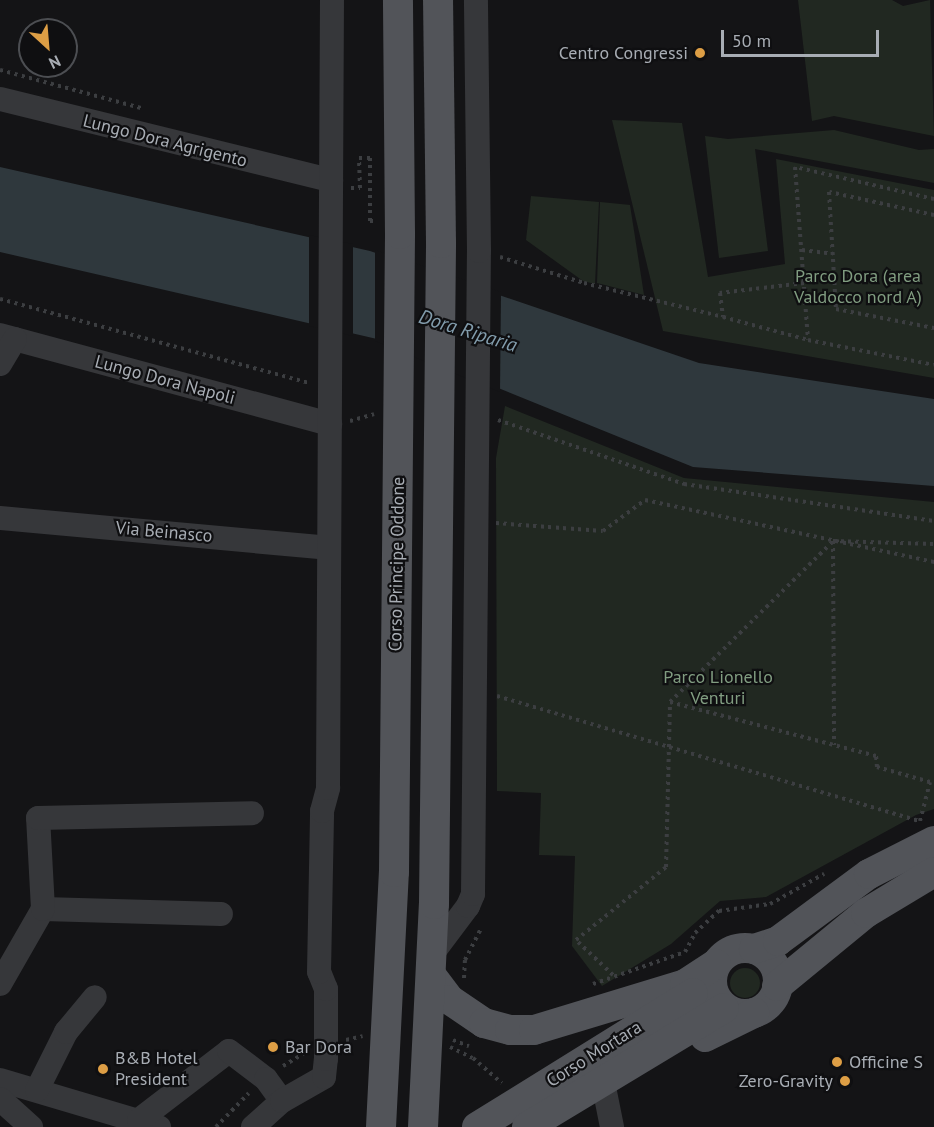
<!DOCTYPE html>
<style>
body{margin:0}
#map{position:relative;width:934px;height:1127px;overflow:hidden;background:#141416;font-family:"PT Sans",sans-serif}
div>[style]{position:absolute}
[style*='--x']{left:calc(var(--x)*1px);top:calc(var(--y)*1px);width:calc(var(--w)*1px);rotate:calc(var(--a)*1deg)}
.green>*{inset:0;background:#212821}
.round{border-radius:50%}
.water>*{inset:0;background:#2f383d}
.pier>*{inset:0;background:#141416}
.path>*{height:4px;margin-top:-2px;transform-origin:0;background:repeating-linear-gradient(90deg,#3c3e41 0 3px,transparent 0 7.5px)}
.minor>*{height:24px;margin:-12px;padding:0 12px;transform-origin:12px;border-radius:12px;background:#36373a}
.major>*{height:30px;margin:-15px;padding:0 15px;transform-origin:15px;border-radius:15px;background:#525459}
.major>.ring{margin:-15px;padding:0;box-sizing:content-box;background:none;border:30px solid #525459;border-radius:50%}
.dots>*{width:16px;height:16px;translate:-50% -50%;box-sizing:border-box;border:3px solid #0f0f11;border-radius:50%}
span{translate:-50% -50%;white-space:nowrap;text-align:center;line-height:1.15;-webkit-text-stroke:4.5px #0f0f11;paint-order:stroke}
.poi-label{font-size:18px;color:#a8adb4}
.right{translate:-100% -50%;text-align:right}
.left{translate:0 -50%;text-align:left}
.street-label{font-size:18px;color:#a8adb4}
.park-label{font-size:18px;color:#819d81}
.water-label{font-size:20px;color:#829cac;font-style:italic}
.north{position:absolute;left:18px;top:18px;width:60px;height:60px;box-sizing:border-box;background:#0f0f11;border:2px solid #4c4e52;border-radius:50%;rotate:154deg;font-size:16px;font-weight:700;line-height:24px;text-align:center;color:#a8adb4}
.north::after{content:'';display:block;margin:auto;width:21px;height:27px;background:#dd9e45;clip-path:polygon(50% 0,100% 100%,50% 72%,0 100%)}
.scale{position:absolute;left:721px;top:30px;width:158px;height:27px;box-sizing:border-box;border:3px solid #a8adb4;border-top:0;padding-left:8px;font-size:18px;line-height:21px;white-space:nowrap;color:#a8adb4;-webkit-text-stroke:4px #0f0f11;paint-order:stroke}
</style>
<div id="map">
<div class="green">
<i style="clip-path:polygon(798px 0,892px 0,903px 6px,930px 0,934px 136px,834px 116px,812px 121px)"></i>
<i style="clip-path:polygon(612px 120px,682px 123px,708px 277px,785px 264px,776px 159px,934px 190px,934px 378px,663px 331px)"></i>
<i style="clip-path:polygon(834px 130px,919px 150px,934px 149px,934px 183px,755px 149px,768px 251px,719px 258px,705px 136px,728px 139px)"></i>
<i style="clip-path:polygon(531px 196px,599px 202px,595px 284px,583px 281px,526px 240px)"></i>
<i style="clip-path:polygon(600px 202px,630px 205px,644px 295px,597px 283px)"></i>
<i style="clip-path:polygon(505px 406px,684px 478px,934px 502px,934px 809px,916px 815px,766px 897px,720px 901px,671px 944px,602px 986px,572px 946px,575px 856px,539px 855px,541px 793px,497px 791px,496px 458px)"></i>
<i class="round" style="left:730px;top:968px;width:30px;height:30px"></i>
</div>
<div class="water">
<i style="clip-path:polygon(0 167px,370px 251px,699px 363px,934px 399px,934px 486px,693px 467px,377px 339px,0 252px)"></i>
</div>
<div class="pier">
<i style="clip-path:polygon(309px 235px,353px 244px,353px 336px,309px 326px)"></i>
<i style="clip-path:polygon(375px 250px,501px 292px,500px 392px,375px 341px)"></i>
</div>
<div class="path">
<i style="--x:0;--y:70;--w:146;--a:15.1"></i>
<i style="--x:351;--y:188;--w:9;--a:0"></i>
<i style="--x:360;--y:188;--w:30;--a:-92"></i>
<i style="--x:359;--y:158;--w:11;--a:0"></i>
<i style="--x:370;--y:158;--w:63;--a:90"></i>
<i style="--x:370;--y:221;--w:6;--a:0"></i>
<i style="--x:934;--y:199;--w:143;--a:-167"></i>
<i style="--x:795;--y:167;--w:173;--a:85.7"></i>
<i style="--x:808;--y:340;--w:128;--a:11.2"></i>
<i style="--x:934;--y:215;--w:107;--a:-167.6"></i>
<i style="--x:829;--y:192;--w:117;--a:86.6"></i>
<i style="--x:836;--y:309;--w:100;--a:11"></i>
<i style="--x:802;--y:250;--w:31;--a:7"></i>
<i style="--x:500;--y:257;--w:88;--a:17.2"></i>
<i style="--x:584;--y:283;--w:143;--a:13.7"></i>
<i style="--x:804;--y:283;--w:85;--a:173.2"></i>
<i style="--x:720;--y:293;--w:24;--a:83"></i>
<i style="--x:723;--y:317;--w:88;--a:15.1"></i>
<i style="--x:0;--y:299;--w:320;--a:15.2"></i>
<i style="--x:498;--y:420;--w:197;--a:19"></i>
<i style="--x:684;--y:484;--w:253;--a:8.4"></i>
<i style="--x:350;--y:421;--w:25;--a:-16"></i>
<i style="--x:496;--y:523;--w:107;--a:4.3"></i>
<i style="--x:603;--y:531;--w:52;--a:-36.4"></i>
<i style="--x:645;--y:500;--w:296;--a:12.1"></i>
<i style="--x:833;--y:541;--w:204;--a:89.7"></i>
<i style="--x:497;--y:696;--w:441;--a:16.5"></i>
<i style="--x:920;--y:821;--w:40;--a:-75.6"></i>
<i style="--x:930;--y:782;--w:55;--a:-164.2"></i>
<i style="--x:877;--y:767;--w:11;--a:-95"></i>
<i style="--x:876;--y:756;--w:213;--a:-165.3"></i>
<i style="--x:613;--y:975;--w:51;--a:-136.6"></i>
<i style="--x:576;--y:940;--w:116;--a:-39"></i>
<i style="--x:666;--y:867;--w:165;--a:-88.6"></i>
<i style="--x:670;--y:702;--w:229;--a:-44.6"></i>
<i style="--x:833;--y:541;--w:101;--a:1.7"></i>
<i style="--x:464;--y:978;--w:18;--a:-87"></i>
<i style="--x:465;--y:960;--w:37;--a:-63"></i>
<i style="--x:593;--y:984;--w:97;--a:-19.2"></i>
<i style="--x:685;--y:952;--w:21;--a:-62"></i>
<i style="--x:695;--y:933;--w:33;--a:-43"></i>
<i style="--x:719;--y:911;--w:51;--a:-7.8"></i>
<i style="--x:770;--y:904;--w:62;--a:-29.1"></i>
<i style="--x:346;--y:1040;--w:17;--a:-13"></i>
<i style="--x:453;--y:1040;--w:17;--a:21"></i>
<i style="--x:450;--y:1047;--w:25;--a:26"></i>
<i style="--x:473;--y:1058;--w:38;--a:41"></i>
<i style="--x:283;--y:1066;--w:26;--a:-31"></i>
<i style="--x:216;--y:1127;--w:47;--a:-45.9"></i>
</div>
<div class="minor">
<i style="--x:0;--y:99;--w:341;--a:13.8"></i>
<i style="--x:0;--y:335;--w:342;--a:15.1"></i>
<i style="--x:0;--y:364;--w:29;--a:-59"></i>
<i style="--x:0;--y:518;--w:329;--a:5.2"></i>
<i style="--x:43;--y:909;--w:178;--a:1.6"></i>
<i style="--x:432;--y:954;--w:60;--a:-53.1"></i>
<i style="--x:468;--y:906;--w:13;--a:-67"></i>
<i style="--x:473;--y:894;--w:643;--a:-89.47"></i>
<i style="--x:479;--y:251;--w:251;--a:-90.7"></i>
<i style="--x:0;--y:984;--w:86;--a:-60.2"></i>
<i style="--x:43;--y:909;--w:91;--a:-93.1"></i>
<i style="--x:38;--y:818;--w:214;--a:-1.3"></i>
<i style="--x:0;--y:1080;--w:166;--a:16.5"></i>
<i style="--x:604;--y:1087;--w:41;--a:78.7"></i>
<i style="--x:37;--y:1090;--w:65;--a:-63.4"></i>
<i style="--x:66;--y:1032;--w:45;--a:-50.4"></i>
<i style="--x:0;--y:1099;--w:42;--a:42.1"></i>
<i style="--x:139;--y:1120;--w:113;--a:-37.5"></i>
<i style="--x:229;--y:1051;--w:46;--a:37.1"></i>
<i style="--x:266;--y:1079;--w:27;--a:54"></i>
<i style="--x:253;--y:1127;--w:39;--a:-42"></i>
<i style="--x:282;--y:1101;--w:48;--a:-29.7"></i>
<i style="--x:324;--y:1077;--w:18;--a:-84"></i>
<i style="--x:326;--y:1059;--w:70;--a:-90"></i>
<i style="--x:326;--y:989;--w:18;--a:-112"></i>
<i style="--x:319;--y:972;--w:161;--a:-88.9"></i>
<i style="--x:322;--y:811;--w:24;--a:-75"></i>
<i style="--x:328;--y:788;--w:788;--a:-89.71"></i>
</div>
<div class="major">
<i class="ring" style="left:712px;top:948px;width:36px;height:36px"></i>
<i style="--x:754;--y:949;--w:25;--a:-18"></i>
<i style="--x:778;--y:941;--w:113;--a:-36.4"></i>
<i style="--x:869;--y:874;--w:73;--a:-26.9"></i>
<i style="--x:431;--y:975;--w:31;--a:53"></i>
<i style="--x:450;--y:1000;--w:41;--a:34.1"></i>
<i style="--x:484;--y:1023;--w:27;--a:15"></i>
<i style="--x:510;--y:1030;--w:24;--a:0"></i>
<i style="--x:534;--y:1030;--w:158;--a:-16.9"></i>
<i style="--x:685;--y:984;--w:37;--a:-33"></i>
<i style="--x:777;--y:986;--w:115;--a:-39.4"></i>
<i style="--x:866;--y:913;--w:79;--a:-31.1"></i>
<i style="--x:705;--y:1037;--w:55;--a:-26.1"></i>
<i style="--x:381;--y:1127;--w:255;--a:-87.1"></i>
<i style="--x:394;--y:872;--w:638;--a:-89.46"></i>
<i style="--x:400;--y:234;--w:234;--a:-90.5"></i>
<i style="--x:423;--y:1127;--w:223;--a:-87.2"></i>
<i style="--x:434;--y:904;--w:661;--a:-89.39"></i>
<i style="--x:441;--y:243;--w:243;--a:-90.7"></i>
<i style="--x:477;--y:1127;--w:254;--a:-31.8"></i>
<i style="--x:527;--y:1127;--w:230;--a:-31.1"></i>
</div>
<div class="dots">
<i style="left:700px;top:53px;background:#dd9e45"></i>
<i style="left:273px;top:1047px;background:#dd9e45"></i>
<i style="left:837px;top:1062px;background:#dd9e45"></i>
<i style="left:103px;top:1069px;background:#dd9e45"></i>
<i style="left:845px;top:1081px;background:#dd9e45"></i>
</div>
<div class="poi-label">
<span class="right" style="left:688px;top:53px">Centro Congressi</span>
<span class="left" style="left:285px;top:1047px">Bar Dora</span>
<span class="left" style="left:115px;top:1069px">B&amp;B Hotel<br>President</span>
<span class="left" style="left:849px;top:1062px">Officine S</span>
<span class="right" style="left:833px;top:1081px">Zero-Gravity</span>
</div>
<div class="street-label">
<span style="left:165px;top:141px;rotate:14deg">Lungo Dora Agrigento</span>
<span style="left:165px;top:380px;rotate:15deg">Lungo Dora Napoli</span>
<span style="left:164px;top:532px;rotate:5deg">Via Beinasco</span>
<span style="left:397px;top:564px;rotate:-89deg">Corso Principe Oddone</span>
<span style="left:594px;top:1054px;rotate:-32deg">Corso Mortara</span>
</div>
<div class="park-label">
<span style="left:858px;top:287px">Parco Dora (area<br>Valdocco nord A)</span>
<span style="left:718px;top:688px">Parco Lionello<br>Venturi</span>
</div>
<div class="water-label">
<span style="left:468px;top:331px;rotate:17deg">Dora Riparia</span>
</div>
<div class="north">N</div>
<div class="scale">50 m</div>
</div>
